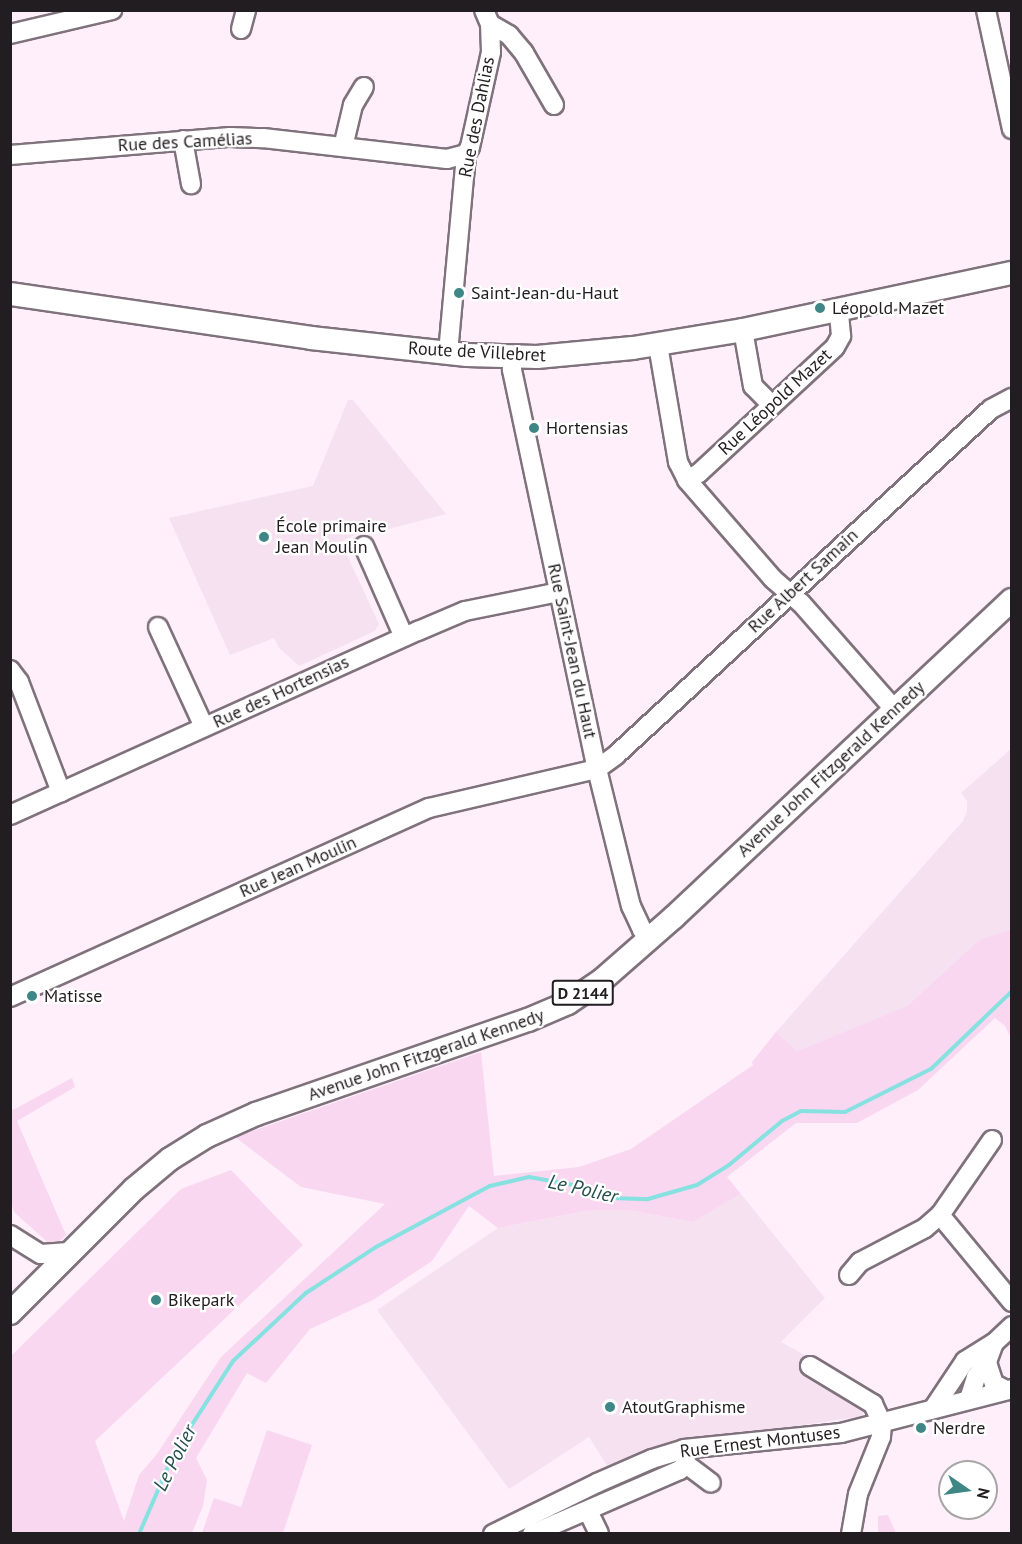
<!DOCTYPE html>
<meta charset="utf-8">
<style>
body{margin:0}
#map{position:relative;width:1022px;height:1544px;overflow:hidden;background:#feeffa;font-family:"PT Sans",sans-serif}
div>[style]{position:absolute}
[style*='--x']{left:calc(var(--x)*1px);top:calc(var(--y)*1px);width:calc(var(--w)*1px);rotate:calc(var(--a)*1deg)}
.built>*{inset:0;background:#f6e1f1}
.green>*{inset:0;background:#f9d7f0}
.stream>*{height:4px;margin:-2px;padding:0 2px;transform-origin:2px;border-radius:2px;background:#86e1e0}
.roads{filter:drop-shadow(2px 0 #7f727c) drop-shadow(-2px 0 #7f727c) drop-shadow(0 2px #7f727c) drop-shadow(0 -2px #7f727c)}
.minor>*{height:18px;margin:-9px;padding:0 9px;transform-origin:9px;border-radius:9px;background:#fff}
.major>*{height:22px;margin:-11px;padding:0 11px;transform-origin:11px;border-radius:11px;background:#fff}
.dots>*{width:16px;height:16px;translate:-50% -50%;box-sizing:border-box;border:3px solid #fff;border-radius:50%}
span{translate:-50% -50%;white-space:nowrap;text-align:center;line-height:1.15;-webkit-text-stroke:4.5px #fff;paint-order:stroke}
.shield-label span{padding:2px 4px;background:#fff;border:2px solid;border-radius:4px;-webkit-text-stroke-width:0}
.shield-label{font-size:16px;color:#221d20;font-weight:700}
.street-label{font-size:18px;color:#221d20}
.poi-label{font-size:18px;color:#221d20}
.left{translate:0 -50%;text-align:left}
.water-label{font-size:20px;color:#254f4e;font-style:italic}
.frame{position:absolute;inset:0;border:12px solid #221d20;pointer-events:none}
.north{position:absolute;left:938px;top:1460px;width:60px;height:60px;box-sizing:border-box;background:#fff;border:2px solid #a7a5a6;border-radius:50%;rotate:103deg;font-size:16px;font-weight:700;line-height:24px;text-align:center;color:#221d20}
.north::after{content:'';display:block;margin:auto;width:21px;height:27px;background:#3f8786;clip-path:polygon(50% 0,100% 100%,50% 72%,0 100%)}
</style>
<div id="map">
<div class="built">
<i style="clip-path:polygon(348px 400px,353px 400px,446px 514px,377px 532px,371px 527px,341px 542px,379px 624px,375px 631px,299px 666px,279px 648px,274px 638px,230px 655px,169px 518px,313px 486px)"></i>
<i style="clip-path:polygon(1011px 749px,1011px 929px,979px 940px,907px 1006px,797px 1051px,776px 1032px,963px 821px,967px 811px,967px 801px,961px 793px)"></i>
<i style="clip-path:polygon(741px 1194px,825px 1298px,781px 1342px,867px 1389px,863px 1416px,730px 1436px,693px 1439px,644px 1452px,608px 1467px,589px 1437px,509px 1489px,377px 1310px,498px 1228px,591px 1210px,629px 1210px,693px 1222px)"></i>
</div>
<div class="green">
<i style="clip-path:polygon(1011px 929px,1011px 1038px,1005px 1026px,995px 1018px,918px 1090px,857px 1123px,796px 1123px,727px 1177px,741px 1194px,693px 1222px,629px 1210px,591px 1210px,498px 1228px,469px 1206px,432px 1261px,373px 1300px,310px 1329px,266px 1383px,247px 1373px,196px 1458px,207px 1480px,203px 1506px,192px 1533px,11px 1533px,11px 1356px,181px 1189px,231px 1170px,303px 1245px,95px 1441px,124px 1521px,139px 1475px,157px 1454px,221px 1357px,385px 1204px,301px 1187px,235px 1137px,481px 1052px,494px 1176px,579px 1167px,631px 1149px,698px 1103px,753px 1065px,752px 1062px,776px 1032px,797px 1051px,907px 1006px,979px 940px)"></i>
<i style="clip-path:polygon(72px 1078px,75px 1087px,17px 1121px,66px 1235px,53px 1247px,14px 1212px,11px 1202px,10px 1106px,13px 1110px)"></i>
<i style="clip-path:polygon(267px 1430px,312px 1445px,283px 1533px,202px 1533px,214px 1498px,241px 1507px)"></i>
<i style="clip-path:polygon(888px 1515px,896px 1533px,878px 1533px,878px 1516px)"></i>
</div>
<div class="stream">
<i style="--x:139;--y:1534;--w:90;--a:-66.6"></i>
<i style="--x:175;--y:1451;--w:107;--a:-57.2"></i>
<i style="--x:233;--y:1361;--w:100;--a:-43"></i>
<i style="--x:306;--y:1293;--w:84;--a:-33.3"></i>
<i style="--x:376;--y:1247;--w:129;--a:-28.2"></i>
<i style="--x:490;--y:1186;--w:40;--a:-13"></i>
<i style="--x:529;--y:1177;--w:45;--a:10.3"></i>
<i style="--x:573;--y:1185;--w:41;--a:18.4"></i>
<i style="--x:612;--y:1198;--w:36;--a:2"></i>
<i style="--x:648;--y:1199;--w:51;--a:-15.9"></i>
<i style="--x:697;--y:1185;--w:38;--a:-32"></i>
<i style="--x:729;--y:1165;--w:69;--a:-39.7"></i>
<i style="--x:782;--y:1121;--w:21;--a:-28"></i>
<i style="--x:801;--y:1111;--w:44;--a:1.3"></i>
<i style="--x:845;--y:1112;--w:96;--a:-26.6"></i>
<i style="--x:931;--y:1069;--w:112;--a:-43.9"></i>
</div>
<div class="roads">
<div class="minor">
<i style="--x:484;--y:10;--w:15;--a:67"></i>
<i style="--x:490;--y:24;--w:22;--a:30"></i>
<i style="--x:509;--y:35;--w:23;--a:50"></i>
<i style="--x:524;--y:53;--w:60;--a:60"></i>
<i style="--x:986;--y:10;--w:122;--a:77.7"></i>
<i style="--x:241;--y:29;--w:20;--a:-75"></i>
<i style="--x:10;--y:34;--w:105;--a:-13.2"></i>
<i style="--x:183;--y:140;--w:45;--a:79.7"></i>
<i style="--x:343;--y:147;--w:43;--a:-76.6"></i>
<i style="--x:353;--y:105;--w:21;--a:-59"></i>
<i style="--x:10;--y:155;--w:221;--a:-4.7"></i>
<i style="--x:230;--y:137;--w:33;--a:2"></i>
<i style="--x:263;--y:138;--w:185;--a:6.5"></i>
<i style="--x:447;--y:159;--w:20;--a:-15"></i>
<i style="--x:743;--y:330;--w:57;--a:79.9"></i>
<i style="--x:753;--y:386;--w:17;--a:45"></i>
<i style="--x:658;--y:345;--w:119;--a:80.3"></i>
<i style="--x:678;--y:462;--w:20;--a:63"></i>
<i style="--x:687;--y:480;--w:131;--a:49"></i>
<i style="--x:773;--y:579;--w:37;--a:41"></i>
<i style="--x:801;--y:603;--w:142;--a:48.7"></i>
<i style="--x:448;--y:353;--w:200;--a:-84.8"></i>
<i style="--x:466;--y:154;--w:8;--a:-60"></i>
<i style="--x:470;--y:147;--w:97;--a:-77.5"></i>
<i style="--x:491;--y:52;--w:28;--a:-92"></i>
<i style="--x:512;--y:358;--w:12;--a:90"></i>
<i style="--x:512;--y:370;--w:408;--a:78"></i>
<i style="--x:597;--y:769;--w:141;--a:76.1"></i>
<i style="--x:631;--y:906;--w:26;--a:65"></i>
<i style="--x:642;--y:930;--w:11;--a:38"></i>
<i style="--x:687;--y:480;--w:14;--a:-30"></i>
<i style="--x:699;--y:473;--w:185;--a:-42.8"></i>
<i style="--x:835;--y:347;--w:13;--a:-61"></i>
<i style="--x:841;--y:336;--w:25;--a:-95"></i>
<i style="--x:364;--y:546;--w:99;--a:66.3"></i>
<i style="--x:158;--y:627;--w:110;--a:65.3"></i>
<i style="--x:10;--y:670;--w:15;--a:53"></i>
<i style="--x:19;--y:682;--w:118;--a:69.1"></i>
<i style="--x:10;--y:815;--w:448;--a:-24.3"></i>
<i style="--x:418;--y:631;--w:51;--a:-23.1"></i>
<i style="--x:465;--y:611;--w:96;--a:-11.4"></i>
<i style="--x:10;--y:997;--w:460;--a:-24.3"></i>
<i style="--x:429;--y:808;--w:172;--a:-13.1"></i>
<i style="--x:597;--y:769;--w:24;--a:-36"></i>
<i style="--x:616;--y:755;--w:510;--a:-42.7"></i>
<i style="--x:991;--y:409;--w:24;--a:-28"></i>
<i style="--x:992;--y:1140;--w:91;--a:124.7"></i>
<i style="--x:940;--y:1215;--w:113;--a:50.4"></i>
<i style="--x:10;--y:1235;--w:36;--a:32"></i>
<i style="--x:41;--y:1254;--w:31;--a:-4"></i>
<i style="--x:849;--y:1275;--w:17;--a:-50"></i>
<i style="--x:860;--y:1262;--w:73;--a:-27.6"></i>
<i style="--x:925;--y:1228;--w:20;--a:-41"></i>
<i style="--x:810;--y:1366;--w:74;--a:31.1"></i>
<i style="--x:873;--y:1404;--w:21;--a:65"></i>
<i style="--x:882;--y:1423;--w:14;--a:94"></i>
<i style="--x:881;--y:1437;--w:61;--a:112"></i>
<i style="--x:858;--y:1494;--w:41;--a:99.9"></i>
<i style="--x:1006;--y:1390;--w:13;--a:-153"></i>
<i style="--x:994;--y:1384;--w:23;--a:-108"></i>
<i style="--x:987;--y:1362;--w:20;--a:-70"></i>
<i style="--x:994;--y:1343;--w:25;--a:-43"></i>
<i style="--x:969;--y:1399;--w:23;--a:-72"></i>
<i style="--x:976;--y:1377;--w:19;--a:-54"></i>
<i style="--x:933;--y:1409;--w:58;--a:-56.3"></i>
<i style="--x:965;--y:1361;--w:34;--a:-32"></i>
<i style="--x:686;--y:1464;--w:31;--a:37"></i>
<i style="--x:588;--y:1511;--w:25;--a:64"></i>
<i style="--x:493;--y:1534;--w:116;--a:-26.1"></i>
<i style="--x:597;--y:1483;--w:60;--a:-23.6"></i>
<i style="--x:652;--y:1459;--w:34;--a:-17"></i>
<i style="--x:684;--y:1449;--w:158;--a:-5.8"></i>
<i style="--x:841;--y:1433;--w:177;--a:-14.4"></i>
<i style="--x:532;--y:1534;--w:161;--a:-23.4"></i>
<i style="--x:680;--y:1470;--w:8;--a:-45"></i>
<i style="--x:686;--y:1464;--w:15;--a:-98"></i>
</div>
<div class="major">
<i style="--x:10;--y:294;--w:304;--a:8.3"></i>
<i style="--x:311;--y:338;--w:157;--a:6.2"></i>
<i style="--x:467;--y:355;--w:70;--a:1.6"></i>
<i style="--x:537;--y:357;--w:96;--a:-5.4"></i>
<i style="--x:633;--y:348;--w:111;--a:-9.3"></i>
<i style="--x:743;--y:330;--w:275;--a:-12"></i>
<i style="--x:10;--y:1313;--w:175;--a:-45"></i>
<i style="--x:134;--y:1189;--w:47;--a:-39.8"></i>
<i style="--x:170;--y:1159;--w:44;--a:-31.9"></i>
<i style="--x:207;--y:1136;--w:54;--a:-24.2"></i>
<i style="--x:256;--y:1114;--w:288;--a:-19.1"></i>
<i style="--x:528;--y:1020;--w:43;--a:-23"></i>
<i style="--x:568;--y:1003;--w:41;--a:-34.1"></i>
<i style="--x:602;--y:980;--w:96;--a:-41.2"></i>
<i style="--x:674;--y:917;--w:463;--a:-43.2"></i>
</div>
</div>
<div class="dots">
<i style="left:459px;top:293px;background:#3f8786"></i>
<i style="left:820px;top:308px;background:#3f8786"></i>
<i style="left:534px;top:428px;background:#3f8786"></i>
<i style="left:264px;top:537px;background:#3f8786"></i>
<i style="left:32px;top:996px;background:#3f8786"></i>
<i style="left:156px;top:1300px;background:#3f8786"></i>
<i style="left:610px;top:1407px;background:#3f8786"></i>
<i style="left:921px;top:1428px;background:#3f8786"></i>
</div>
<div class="shield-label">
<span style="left:583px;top:993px">D 2144</span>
</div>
<div class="street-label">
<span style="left:477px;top:117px;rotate:-79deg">Rue des Dahlias</span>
<span style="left:185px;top:142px;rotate:-3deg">Rue des Camélias</span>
<span style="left:477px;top:352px;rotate:3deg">Route de Villebret</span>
<span style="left:775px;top:402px;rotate:-43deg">Rue Léopold Mazet</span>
<span style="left:803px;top:581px;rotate:-43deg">Rue Albert Samain</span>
<span style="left:572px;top:651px;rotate:78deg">Rue Saint-Jean du Haut</span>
<span style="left:281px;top:692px;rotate:-25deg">Rue des Hortensias</span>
<span style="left:831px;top:769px;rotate:-43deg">Avenue John Fitzgerald Kennedy</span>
<span style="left:298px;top:867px;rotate:-24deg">Rue Jean Moulin</span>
<span style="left:426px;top:1055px;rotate:-19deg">Avenue John Fitzgerald Kennedy</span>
<span style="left:760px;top:1442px;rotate:-7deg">Rue Ernest Montuses</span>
</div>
<div class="poi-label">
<span class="left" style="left:471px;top:293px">Saint-Jean-du-Haut</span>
<span class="left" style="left:832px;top:308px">Léopold Mazet</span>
<span class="left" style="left:546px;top:428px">Hortensias</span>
<span class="left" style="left:276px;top:537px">École primaire<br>Jean Moulin</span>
<span class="left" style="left:44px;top:996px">Matisse</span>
<span class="left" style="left:168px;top:1300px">Bikepark</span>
<span class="left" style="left:622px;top:1407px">AtoutGraphisme</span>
<span class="left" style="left:933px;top:1428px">Nerdre</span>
</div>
<div class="water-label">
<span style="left:583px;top:1189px;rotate:13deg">Le Polier</span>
<span style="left:175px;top:1458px;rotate:-63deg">Le Polier</span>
</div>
<div class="frame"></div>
<div class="north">N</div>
</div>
